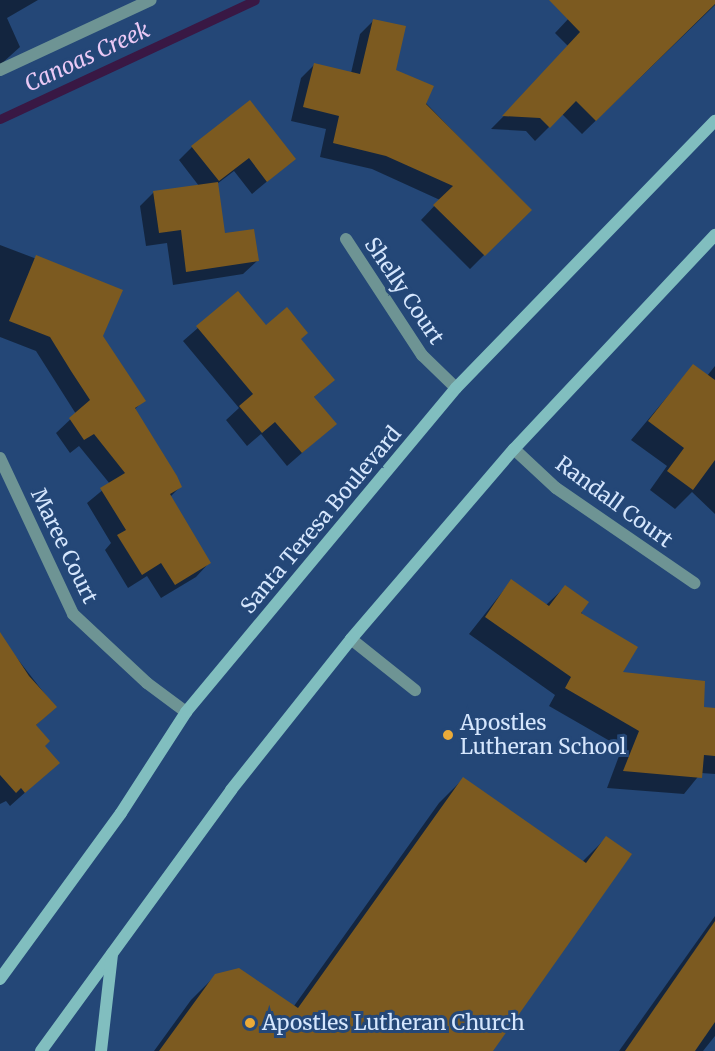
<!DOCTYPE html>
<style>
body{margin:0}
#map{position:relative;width:715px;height:1051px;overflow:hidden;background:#244777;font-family:Merriweather,serif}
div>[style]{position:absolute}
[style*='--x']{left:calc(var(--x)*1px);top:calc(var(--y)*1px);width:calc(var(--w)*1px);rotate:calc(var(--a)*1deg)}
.shadow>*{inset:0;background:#0007}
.stream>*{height:9px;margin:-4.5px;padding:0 4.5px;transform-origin:4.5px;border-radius:4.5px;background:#391844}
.building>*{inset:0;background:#7c5a20}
.lane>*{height:12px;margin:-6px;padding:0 6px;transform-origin:6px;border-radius:6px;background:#6e9494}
.street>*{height:12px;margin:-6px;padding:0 6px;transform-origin:6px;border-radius:6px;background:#6e9494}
.secondary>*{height:12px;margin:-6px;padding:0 6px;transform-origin:6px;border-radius:6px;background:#81bebf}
.dots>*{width:16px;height:16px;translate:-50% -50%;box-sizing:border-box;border:3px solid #244777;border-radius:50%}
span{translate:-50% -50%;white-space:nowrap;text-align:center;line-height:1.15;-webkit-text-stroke:6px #244777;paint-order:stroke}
.street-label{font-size:21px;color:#d5e6fd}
.poi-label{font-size:21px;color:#d5e6fd}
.left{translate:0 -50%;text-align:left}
.water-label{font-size:22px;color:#eac9f5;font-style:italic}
</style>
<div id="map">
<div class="shadow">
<i style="clip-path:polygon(0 0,38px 0,7px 18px,20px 47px,0 65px)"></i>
<i style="clip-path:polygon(586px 0,715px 0,715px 5px,582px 134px,562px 114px,535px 141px,526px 131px,491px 129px,564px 55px,568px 46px,555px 33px)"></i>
<i style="clip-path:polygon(373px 21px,394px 70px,529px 210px,470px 269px,421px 220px,440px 200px,372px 169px,320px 157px,326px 129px,291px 121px,301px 78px,314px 65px,351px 73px,360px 34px)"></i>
<i style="clip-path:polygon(192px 147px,294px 159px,252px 194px,234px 171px,217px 184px,224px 235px,257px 261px,243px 274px,173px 285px,167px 243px,146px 246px,140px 206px,154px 192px,199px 186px,179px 160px)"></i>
<i style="clip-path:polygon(0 245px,121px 291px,102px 337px,144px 400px,134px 410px,180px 487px,170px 497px,209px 563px,196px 577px,161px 598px,147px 576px,128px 588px,105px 550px,111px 543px,87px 503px,110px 484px,79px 446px,70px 453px,56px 433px,76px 414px,36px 351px,0 337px)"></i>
<i style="clip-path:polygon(238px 293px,266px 327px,333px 380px,313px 398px,335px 424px,287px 466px,261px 434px,247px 446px,226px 420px,239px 408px,183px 341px)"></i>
<i style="clip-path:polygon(693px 366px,707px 376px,715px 366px,715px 514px,692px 492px,675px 509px,650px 490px,667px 466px,631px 440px)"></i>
<i style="clip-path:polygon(511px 581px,546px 605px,565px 587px,621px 674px,703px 709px,715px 710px,715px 774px,701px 773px,684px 794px,607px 788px,622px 748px,549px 706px,555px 695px,469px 634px)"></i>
<i style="clip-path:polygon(9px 648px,55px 707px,35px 726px,43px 746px,58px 763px,10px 806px,6px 801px,0 804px,0 654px)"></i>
<i style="clip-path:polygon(463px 779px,582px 862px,606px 838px,491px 1051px,154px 1051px,191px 1000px,216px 975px,294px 1006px,439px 803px)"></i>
<i style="clip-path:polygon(715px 916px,715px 1036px,703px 1051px,619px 1051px)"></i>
</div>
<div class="stream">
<i style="--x:0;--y:119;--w:281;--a:-25"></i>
</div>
<div class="building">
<i style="clip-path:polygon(549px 0,715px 0,715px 4px,596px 121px,576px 101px,550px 128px,540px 118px,502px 116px,580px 32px)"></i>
<i style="clip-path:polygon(373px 19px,406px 26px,396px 70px,434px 86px,426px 104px,532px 210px,485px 256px,433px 205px,453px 186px,386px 156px,333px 143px,339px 116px,303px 107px,314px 63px,360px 74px)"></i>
<i style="clip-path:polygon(250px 100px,296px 159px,267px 182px,249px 158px,219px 181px,191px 146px)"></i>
<i style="clip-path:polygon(218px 182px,225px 233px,254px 229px,259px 261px,186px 272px,181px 230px,159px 233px,153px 191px)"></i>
<i style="clip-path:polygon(36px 255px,123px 290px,103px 336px,146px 401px,135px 408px,177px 476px,182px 487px,170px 494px,211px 563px,175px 585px,161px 563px,142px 575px,117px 535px,126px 530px,100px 488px,125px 473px,94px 434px,84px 440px,69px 418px,90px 400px,71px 371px,50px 337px,9px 321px)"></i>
<i style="clip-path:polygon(238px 291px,266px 325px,287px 307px,308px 333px,301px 339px,335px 380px,314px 397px,337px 424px,302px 453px,275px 422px,262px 433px,239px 406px,253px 394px,196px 326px)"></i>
<i style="clip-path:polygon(693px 364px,715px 380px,715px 460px,693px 490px,667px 471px,684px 448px,648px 421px)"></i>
<i style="clip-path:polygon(511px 579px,549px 606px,565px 585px,589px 602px,581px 613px,638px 647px,623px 672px,705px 681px,704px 707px,715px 708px,715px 756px,704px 755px,702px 778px,623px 771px,639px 731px,565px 688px,571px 677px,485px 617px)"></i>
<i style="clip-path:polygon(0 632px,29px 676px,57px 707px,36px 725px,50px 741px,45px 746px,60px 763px,25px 793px,21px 788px,16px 793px,0 775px)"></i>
<i style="clip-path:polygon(463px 777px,586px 863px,606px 836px,632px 854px,493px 1051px,159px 1051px,215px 974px,239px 968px,298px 1008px)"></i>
<i style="clip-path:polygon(715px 921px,715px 1022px,695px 1051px,625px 1051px)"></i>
</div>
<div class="lane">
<i style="--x:0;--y:70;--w:166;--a:-24.9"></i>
<i style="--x:351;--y:639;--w:82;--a:38.6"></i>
</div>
<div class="street">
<i style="--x:346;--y:239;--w:139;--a:56.8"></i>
<i style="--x:422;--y:355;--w:47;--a:44.1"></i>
<i style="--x:514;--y:449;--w:57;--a:42.9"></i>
<i style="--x:556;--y:488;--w:168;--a:34.5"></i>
<i style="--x:0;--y:458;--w:172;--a:64.9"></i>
<i style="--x:73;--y:614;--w:101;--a:43"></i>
<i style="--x:147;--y:683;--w:49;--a:36.6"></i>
</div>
<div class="secondary">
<i style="--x:0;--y:979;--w:205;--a:-53.9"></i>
<i style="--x:121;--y:813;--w:120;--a:-57.2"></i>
<i style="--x:186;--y:712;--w:422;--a:-50.2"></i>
<i style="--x:456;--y:388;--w:372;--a:-45.9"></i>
<i style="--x:41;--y:1051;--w:323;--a:-53.9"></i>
<i style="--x:231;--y:790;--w:193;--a:-51.5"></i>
<i style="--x:351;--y:639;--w:250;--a:-49.4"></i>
<i style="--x:514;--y:449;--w:294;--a:-46.8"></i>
<i style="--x:101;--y:1051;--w:98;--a:-83.5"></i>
</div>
<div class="dots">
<i style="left:448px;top:735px;background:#eaaa39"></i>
<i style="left:250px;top:1023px;background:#eaaa39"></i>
</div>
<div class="street-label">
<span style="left:404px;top:291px;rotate:56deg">Shelly Court</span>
<span style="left:614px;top:502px;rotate:36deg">Randall Court</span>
<span style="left:321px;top:520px;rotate:-50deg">Santa Teresa Boulevard</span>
<span style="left:64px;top:546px;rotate:64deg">Maree Court</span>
</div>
<div class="poi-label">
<span class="left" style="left:460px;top:735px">Apostles<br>Lutheran School</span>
<span class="left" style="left:262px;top:1023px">Apostles Lutheran Church</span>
</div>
<div class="water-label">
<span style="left:87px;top:57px;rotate:-25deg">Canoas Creek</span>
</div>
</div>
